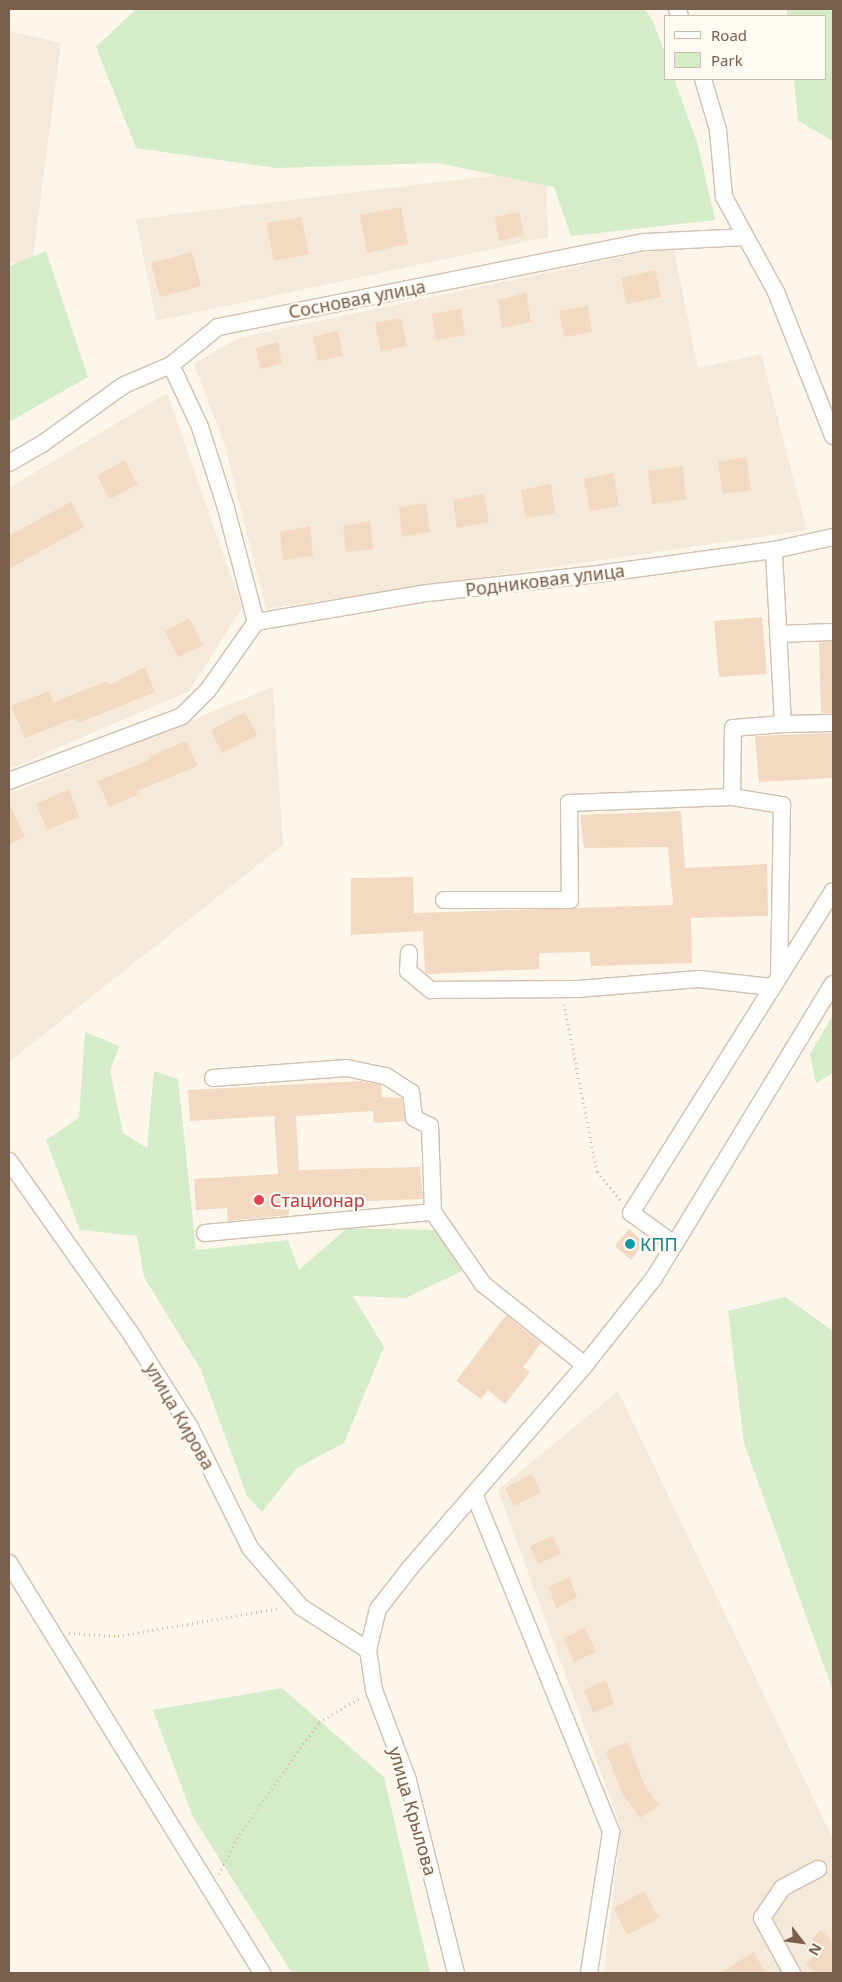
<!DOCTYPE html>
<meta charset="utf-8">
<style>
body{margin:0}
#map{position:relative;width:842px;height:1982px;overflow:hidden;background:#fdf7eb;font-family:"Noto Sans",sans-serif}
div>[style]{position:absolute}
[style*='--x']{left:calc(var(--x)*1px);top:calc(var(--y)*1px);width:calc(var(--w)*1px);rotate:calc(var(--a)*1deg)}
.residential>*{inset:0;background:#f5e9d9}
.green>*{inset:0;background:#d5ecc8}
.building>*{inset:0;background:#f3d8c2}
.path>*{height:3px;margin-top:-1.5px;transform-origin:0;background:repeating-linear-gradient(90deg,#d9bba4 0 1px,transparent 0 5px)}
.roads{filter:drop-shadow(1px 0 #d1bfaf) drop-shadow(-1px 0 #d1bfaf) drop-shadow(0 1px #d1bfaf) drop-shadow(0 -1px #d1bfaf)}
.minor>*{height:16px;margin:-8px;padding:0 8px;transform-origin:8px;border-radius:8px;background:#fff}
.dots>*{width:14px;height:14px;translate:-50% -50%;box-sizing:border-box;border:2px solid #fffbf2;border-radius:50%}
span{translate:-50% -50%;white-space:nowrap;text-align:center;line-height:1.15;-webkit-text-stroke:4.5px #fffbf2;paint-order:stroke}
.street-label{font-size:18px;color:#7a5e4c}
.health-label{font-size:18px;color:#be3a42}
.left{translate:0 -50%;text-align:left}
.culture-label{font-size:18px;color:#0d838f}
.frame{position:absolute;inset:0;border:10px solid #7a5e4c;pointer-events:none}
.legend{position:absolute;left:664px;top:15px;width:162px;height:65px;box-sizing:border-box;background:#fffbf2;border:1px solid #cabcb0;margin:0;padding:6px 9px;list-style:none;font-size:15px;color:#7a5e4c}
.legend li{display:flex;align-items:center;gap:10px;height:25px}
.legend b{width:25px;border:1px solid #cabcb0}
.north{position:absolute;left:777px;top:1917px;width:50px;height:50px;-webkit-text-stroke:4px #fffbf2;paint-order:stroke;rotate:120deg;font-size:14px;font-weight:700;line-height:20px;text-align:center;color:#7a5e4c}
.north::after{content:'';display:block;margin:auto;width:18px;height:22px;background:#7a5e4c;clip-path:polygon(50% 0,100% 100%,50% 72%,0 100%)}
</style>
<div id="map">
<div class="residential">
<i style="clip-path:polygon(9px 31px,61px 43px,32px 264px,9px 262px)"></i>
<i style="clip-path:polygon(546px 169px,548px 237px,156px 321px,136px 219px)"></i>
<i style="clip-path:polygon(673px 246px,698px 368px,761px 354px,807px 530px,266px 609px,225px 446px,194px 364px,238px 338px)"></i>
<i style="clip-path:polygon(167px 393px,242px 608px,189px 691px,9px 769px,9px 488px)"></i>
<i style="clip-path:polygon(273px 687px,283px 845px,9px 1062px,9px 794px)"></i>
<i style="clip-path:polygon(618px 1391px,833px 1839px,833px 1973px,604px 1973px,621px 1827px,498px 1490px)"></i>
</div>
<div class="green">
<i style="clip-path:polygon(136px 9px,644px 9px,652px 19px,666px 56px,666px 79px,674px 79px,698px 145px,715px 220px,571px 236px,554px 187px,438px 163px,276px 168px,136px 148px,96px 47px)"></i>
<i style="clip-path:polygon(787px 9px,833px 9px,833px 141px,798px 121px,794px 79px,826px 79px,826px 16px,787px 16px)"></i>
<i style="clip-path:polygon(46px 251px,88px 377px,9px 422px,9px 266px)"></i>
<i style="clip-path:polygon(833px 1015px,833px 1073px,816px 1083px,810px 1054px)"></i>
<i style="clip-path:polygon(85px 1032px,119px 1046px,110px 1071px,123px 1133px,147px 1148px,154px 1071px,178px 1079px,196px 1250px,288px 1240px,299px 1270px,347px 1228px,435px 1230px,462px 1271px,406px 1298px,353px 1296px,384px 1347px,344px 1443px,297px 1468px,262px 1512px,247px 1496px,201px 1370px,144px 1277px,137px 1236px,80px 1230px,46px 1140px,79px 1118px)"></i>
<i style="clip-path:polygon(785px 1297px,833px 1331px,833px 1691px,744px 1443px,728px 1311px)"></i>
<i style="clip-path:polygon(282px 1688px,384px 1777px,430px 1973px,292px 1973px,193px 1817px,153px 1710px)"></i>
</div>
<div class="building">
<i style="clip-path:polygon(401px 207px,408px 244px,367px 253px,360px 215px)"></i>
<i style="clip-path:polygon(519px 212px,524px 235px,499px 241px,495px 217px)"></i>
<i style="clip-path:polygon(301px 217px,309px 254px,274px 261px,266px 223px)"></i>
<i style="clip-path:polygon(192px 252px,201px 286px,160px 297px,151px 263px)"></i>
<i style="clip-path:polygon(655px 270px,661px 297px,627px 304px,621px 278px)"></i>
<i style="clip-path:polygon(526px 293px,531px 322px,502px 328px,498px 300px)"></i>
<i style="clip-path:polygon(588px 306px,592px 332px,564px 337px,559px 311px)"></i>
<i style="clip-path:polygon(461px 309px,465px 335px,436px 340px,432px 314px)"></i>
<i style="clip-path:polygon(401px 318px,407px 346px,381px 351px,375px 323px)"></i>
<i style="clip-path:polygon(338px 331px,343px 356px,318px 361px,313px 337px)"></i>
<i style="clip-path:polygon(278px 342px,282px 364px,260px 369px,256px 348px)"></i>
<i style="clip-path:polygon(746px 457px,751px 490px,723px 494px,718px 462px)"></i>
<i style="clip-path:polygon(124px 460px,138px 484px,110px 499px,97px 476px)"></i>
<i style="clip-path:polygon(683px 466px,686px 499px,652px 504px,648px 471px)"></i>
<i style="clip-path:polygon(613px 473px,619px 506px,590px 511px,584px 479px)"></i>
<i style="clip-path:polygon(551px 484px,555px 513px,526px 518px,521px 490px)"></i>
<i style="clip-path:polygon(484px 494px,489px 522px,457px 528px,453px 500px)"></i>
<i style="clip-path:polygon(71px 502px,84px 527px,9px 569px,9px 536px)"></i>
<i style="clip-path:polygon(426px 503px,430px 532px,402px 537px,399px 507px)"></i>
<i style="clip-path:polygon(370px 521px,373px 549px,346px 552px,343px 526px)"></i>
<i style="clip-path:polygon(310px 526px,313px 556px,283px 560px,280px 532px)"></i>
<i style="clip-path:polygon(762px 617px,767px 674px,719px 677px,714px 621px)"></i>
<i style="clip-path:polygon(189px 618px,203px 645px,178px 657px,165px 631px)"></i>
<i style="clip-path:polygon(833px 642px,833px 713px,821px 713px,819px 643px)"></i>
<i style="clip-path:polygon(145px 667px,155px 692px,78px 723px,76px 718px,25px 738px,11px 706px,49px 691px,54px 702px,107px 681px,109px 685px)"></i>
<i style="clip-path:polygon(245px 712px,257px 735px,222px 753px,211px 730px)"></i>
<i style="clip-path:polygon(833px 733px,833px 778px,759px 782px,755px 736px)"></i>
<i style="clip-path:polygon(187px 741px,197px 766px,139px 790px,140px 794px,109px 807px,98px 781px,149px 760px,148px 757px)"></i>
<i style="clip-path:polygon(69px 789px,79px 817px,47px 830px,36px 804px)"></i>
<i style="clip-path:polygon(9px 803px,25px 837px,9px 844px)"></i>
<i style="clip-path:polygon(681px 811px,685px 868px,767px 864px,768px 916px,691px 918px,692px 963px,591px 966px,590px 952px,539px 953px,539px 969px,427px 974px,425px 972px,423px 931px,351px 935px,351px 878px,413px 877px,414px 913px,673px 905px,668px 847px,584px 848px,580px 815px)"></i>
<i style="clip-path:polygon(360px 1081px,381px 1085px,382px 1097px,402px 1098px,405px 1121px,374px 1123px,373px 1111px,296px 1116px,299px 1170px,420px 1167px,423px 1199px,289px 1204px,289px 1215px,228px 1221px,227px 1208px,196px 1210px,194px 1179px,278px 1174px,274px 1116px,190px 1121px,188px 1090px)"></i>
<i style="clip-path:polygon(629px 1229px,644px 1242px,631px 1260px,615px 1246px)"></i>
<i style="clip-path:polygon(506px 1315px,541px 1343px,523px 1367px,530px 1372px,505px 1404px,488px 1390px,481px 1399px,456px 1381px)"></i>
<i style="clip-path:polygon(532px 1474px,541px 1492px,514px 1506px,505px 1488px)"></i>
<i style="clip-path:polygon(552px 1536px,561px 1554px,538px 1564px,530px 1546px)"></i>
<i style="clip-path:polygon(569px 1577px,577px 1597px,556px 1608px,549px 1587px)"></i>
<i style="clip-path:polygon(585px 1628px,596px 1652px,574px 1662px,564px 1638px)"></i>
<i style="clip-path:polygon(606px 1680px,614px 1704px,593px 1713px,584px 1690px)"></i>
<i style="clip-path:polygon(628px 1742px,645px 1786px,659px 1805px,640px 1818px,622px 1793px,606px 1751px)"></i>
<i style="clip-path:polygon(644px 1891px,659px 1918px,627px 1935px,614px 1908px)"></i>
<i style="clip-path:polygon(821px 1930px,833px 1942px,833px 1973px,815px 1973px,806px 1965px,815px 1955px,806px 1946px)"></i>
<i style="clip-path:polygon(753px 1952px,766px 1973px,721px 1973px)"></i>
</div>
<div class="path">
<i style="--x:564;--y:1004;--w:171;--a:78.9"></i>
<i style="--x:597;--y:1172;--w:38;--a:50"></i>
<i style="--x:69;--y:1633;--w:49;--a:3.5"></i>
<i style="--x:118;--y:1636;--w:164;--a:-9.8"></i>
<i style="--x:219;--y:1874;--w:40;--a:-63.4"></i>
<i style="--x:237;--y:1838;--w:142;--a:-54.7"></i>
<i style="--x:319;--y:1722;--w:50;--a:-30.2"></i>
</div>
<div class="roads">
<div class="minor">
<i style="--x:677;--y:9;--w:8;--a:67"></i>
<i style="--x:703;--y:79;--w:53;--a:73.6"></i>
<i style="--x:718;--y:130;--w:67;--a:84.9"></i>
<i style="--x:724;--y:197;--w:108;--a:61.3"></i>
<i style="--x:776;--y:292;--w:155;--a:68.4"></i>
<i style="--x:171;--y:365;--w:68;--a:64.9"></i>
<i style="--x:200;--y:427;--w:85;--a:72.2"></i>
<i style="--x:226;--y:508;--w:118;--a:75.3"></i>
<i style="--x:9;--y:463;--w:38;--a:-30"></i>
<i style="--x:42;--y:444;--w:101;--a:-35.7"></i>
<i style="--x:124;--y:385;--w:51;--a:-23.1"></i>
<i style="--x:171;--y:365;--w:60;--a:-39"></i>
<i style="--x:218;--y:327;--w:433;--a:-11.3"></i>
<i style="--x:643;--y:242;--w:101;--a:-2.8"></i>
<i style="--x:256;--y:622;--w:174;--a:-9.6"></i>
<i style="--x:428;--y:593;--w:171;--a:-6.4"></i>
<i style="--x:598;--y:574;--w:178;--a:-7.8"></i>
<i style="--x:774;--y:550;--w:60;--a:-12.4"></i>
<i style="--x:778;--y:634;--w:55;--a:-2.1"></i>
<i style="--x:783;--y:724;--w:50;--a:-1.1"></i>
<i style="--x:9;--y:781;--w:185;--a:-20.6"></i>
<i style="--x:182;--y:716;--w:37;--a:-45"></i>
<i style="--x:208;--y:690;--w:83;--a:-54.8"></i>
<i style="--x:732;--y:797;--w:69;--a:-89.2"></i>
<i style="--x:733;--y:728;--w:50;--a:-4.6"></i>
<i style="--x:783;--y:724;--w:174;--a:-93"></i>
<i style="--x:444;--y:900;--w:126;--a:0"></i>
<i style="--x:570;--y:900;--w:97;--a:-90.6"></i>
<i style="--x:569;--y:803;--w:163;--a:-2.1"></i>
<i style="--x:732;--y:797;--w:51;--a:9.1"></i>
<i style="--x:782;--y:805;--w:171;--a:91"></i>
<i style="--x:409;--y:953;--w:18;--a:93"></i>
<i style="--x:408;--y:971;--w:30;--a:40"></i>
<i style="--x:431;--y:990;--w:147;--a:-0.4"></i>
<i style="--x:578;--y:989;--w:121;--a:-4.7"></i>
<i style="--x:699;--y:979;--w:73;--a:6.3"></i>
<i style="--x:213;--y:1078;--w:134;--a:-4.3"></i>
<i style="--x:347;--y:1068;--w:40;--a:12"></i>
<i style="--x:386;--y:1076;--w:30;--a:33"></i>
<i style="--x:411;--y:1092;--w:26;--a:83"></i>
<i style="--x:414;--y:1118;--w:18;--a:27"></i>
<i style="--x:430;--y:1126;--w:86;--a:88"></i>
<i style="--x:9;--y:1161;--w:215;--a:54.8"></i>
<i style="--x:133;--y:1337;--w:107;--a:57.7"></i>
<i style="--x:190;--y:1427;--w:135;--a:63.6"></i>
<i style="--x:250;--y:1548;--w:78;--a:49.2"></i>
<i style="--x:301;--y:1607;--w:80;--a:32.7"></i>
<i style="--x:205;--y:1233;--w:229;--a:-5.3"></i>
<i style="--x:433;--y:1212;--w:88;--a:55.2"></i>
<i style="--x:483;--y:1284;--w:130;--a:38.5"></i>
<i style="--x:674;--y:1244;--w:53;--a:-144.2"></i>
<i style="--x:631;--y:1213;--w:380;--a:-57.9"></i>
<i style="--x:474;--y:1494;--w:365;--a:67.9"></i>
<i style="--x:611;--y:1832;--w:143;--a:98.9"></i>
<i style="--x:9;--y:1563;--w:482;--a:58.3"></i>
<i style="--x:456;--y:1973;--w:199;--a:-104"></i>
<i style="--x:408;--y:1780;--w:96;--a:-110.7"></i>
<i style="--x:374;--y:1690;--w:40;--a:-98.5"></i>
<i style="--x:368;--y:1650;--w:42;--a:-76.3"></i>
<i style="--x:378;--y:1609;--w:52;--a:-52"></i>
<i style="--x:410;--y:1568;--w:268;--a:-49.2"></i>
<i style="--x:585;--y:1365;--w:111;--a:-51.6"></i>
<i style="--x:654;--y:1278;--w:344;--a:-58.7"></i>
<i style="--x:792;--y:1973;--w:63;--a:-118.6"></i>
<i style="--x:762;--y:1918;--w:36;--a:-56"></i>
<i style="--x:782;--y:1888;--w:41;--a:-27.8"></i>
</div>
</div>
<div class="dots">
<i style="left:259px;top:1200px;background:#e0444e"></i>
<i style="left:630px;top:1244px;background:#0f9aa8"></i>
</div>
<div class="street-label">
<span style="left:357px;top:299px;rotate:-11deg">Сосновая улица</span>
<span style="left:545px;top:580px;rotate:-7deg">Родниковая улица</span>
<span style="left:180px;top:1416px;rotate:60deg">улица Кирова</span>
<span style="left:413px;top:1811px;rotate:74deg">улица Крылова</span>
</div>
<div class="health-label">
<span class="left" style="left:270px;top:1200px">Стационар</span>
</div>
<div class="culture-label">
<span class="left" style="left:640px;top:1244px">КПП</span>
</div>
<div class="frame"></div>
<ul class="legend">
<li><b style="height:6px;background:#fff"></b>Road</li>
<li><b style="height:14px;background:#d5ecc8"></b>Park</li>
</ul>
<div class="north">N</div>
</div>
